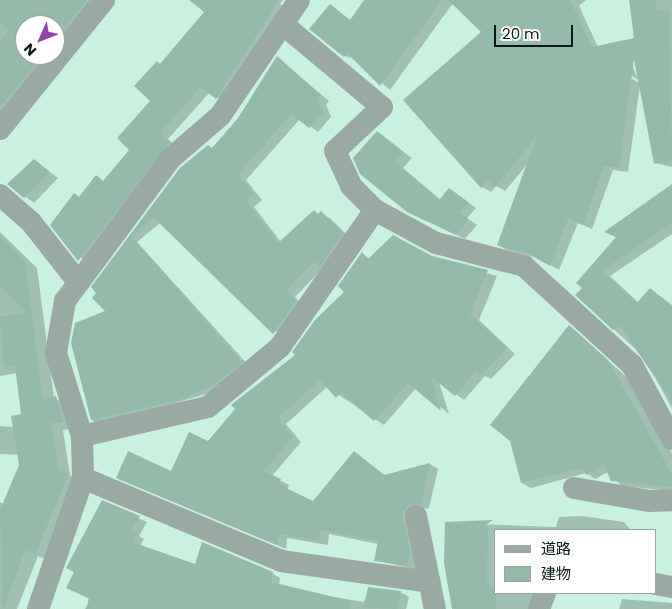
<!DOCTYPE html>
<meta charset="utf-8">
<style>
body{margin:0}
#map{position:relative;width:672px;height:609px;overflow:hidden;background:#c9f1df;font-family:Poppins,"Noto Sans JP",sans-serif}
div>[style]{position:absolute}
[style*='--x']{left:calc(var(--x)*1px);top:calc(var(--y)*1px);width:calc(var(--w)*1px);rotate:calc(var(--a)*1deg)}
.shadow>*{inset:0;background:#0003}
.building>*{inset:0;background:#94bbaa}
.minor>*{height:22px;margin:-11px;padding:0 11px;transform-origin:11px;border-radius:11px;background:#99aaa2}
span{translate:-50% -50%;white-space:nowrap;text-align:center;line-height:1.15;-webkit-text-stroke:4px #fff;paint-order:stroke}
.legend{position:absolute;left:494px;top:529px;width:162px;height:65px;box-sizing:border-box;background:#fff;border:1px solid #9da3a1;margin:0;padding:6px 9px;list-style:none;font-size:15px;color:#0a1913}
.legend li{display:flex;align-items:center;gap:10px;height:25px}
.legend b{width:25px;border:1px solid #9da3a1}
.north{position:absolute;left:15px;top:15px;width:50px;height:50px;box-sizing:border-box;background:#fff;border:1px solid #9da3a1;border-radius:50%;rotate:226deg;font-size:14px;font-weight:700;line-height:20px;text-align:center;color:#0a1913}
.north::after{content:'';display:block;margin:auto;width:18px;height:22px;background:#9441b0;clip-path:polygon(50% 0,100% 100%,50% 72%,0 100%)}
.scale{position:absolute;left:494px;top:25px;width:79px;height:22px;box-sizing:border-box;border:2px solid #0a1913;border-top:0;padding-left:6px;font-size:15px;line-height:18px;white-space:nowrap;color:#0a1913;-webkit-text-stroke:4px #fff;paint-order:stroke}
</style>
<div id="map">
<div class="shadow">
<i style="clip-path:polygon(0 0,98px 0,55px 54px,55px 25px,25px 25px,25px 55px,54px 55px,0 122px)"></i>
<i style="clip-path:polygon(191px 0,283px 0,280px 4px,286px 8px,225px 103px,210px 92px,168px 139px,178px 148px,88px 265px,52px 225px,104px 182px,131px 149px,152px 101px,161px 65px,206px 11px)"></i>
<i style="clip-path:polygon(evenodd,366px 0,586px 0,579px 6px,598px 47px,625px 48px,637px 77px,636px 0,672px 0,672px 167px,655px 163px,640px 85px,628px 172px,613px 170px,592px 229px,578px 223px,559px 270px,538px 258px,507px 250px,498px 245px,529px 162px,505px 191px,496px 186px,491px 192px,482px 187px,483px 32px,453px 3px,390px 90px,355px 59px,344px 56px,340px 13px,351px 20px,366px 0,627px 73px,639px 80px,639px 83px,626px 75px,627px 73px)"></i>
<i style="clip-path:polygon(277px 58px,329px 101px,326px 105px,331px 117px,318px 132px,300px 119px,246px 180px,262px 200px,254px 207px,281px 242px,314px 212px,330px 218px,351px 239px,295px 297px,304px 307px,283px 338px,160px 223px,137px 242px,250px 367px,223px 389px,101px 425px,92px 420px,107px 312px,93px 287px,181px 169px,213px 149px,239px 119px)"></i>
<i style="clip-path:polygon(377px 133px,412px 158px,403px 168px,441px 200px,450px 189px,476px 208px,467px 218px,477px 225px,465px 239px,408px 211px)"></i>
<i style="clip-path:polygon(34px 160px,58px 178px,34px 203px,9px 184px)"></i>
<i style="clip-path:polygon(672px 195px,672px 234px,610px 276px,639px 303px,650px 289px,672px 305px,672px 272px,672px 409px,645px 358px,577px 295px,617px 238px,607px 232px)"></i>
<i style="clip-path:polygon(0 232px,37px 268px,54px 398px,68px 404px,75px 428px,63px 430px,70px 475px,81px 482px,47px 560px,38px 556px,17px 609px,0 609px,0 502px,4px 504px,25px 455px,0 454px,0 426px,14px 427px,23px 416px,17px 373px,0 376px)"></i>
<i style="clip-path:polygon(362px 254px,370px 259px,432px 257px,497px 276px,479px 320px,515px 354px,491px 379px,485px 376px,464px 400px,439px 382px,449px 414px,416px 388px,384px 425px,327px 387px,286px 424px,301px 442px,272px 476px,289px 485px,287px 490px,314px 503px,354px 452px,386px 476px,430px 464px,438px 469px,429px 508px,417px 510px,416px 570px,375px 560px,378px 544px,329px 534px,328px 545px,287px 538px,286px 549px,126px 482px,172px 472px,208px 443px,297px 355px,346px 292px)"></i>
<i style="clip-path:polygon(570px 327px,630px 380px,672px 453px,672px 491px,622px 486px,608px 472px,595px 479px,586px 473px,531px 488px,522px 483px)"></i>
<i style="clip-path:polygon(102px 502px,147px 522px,139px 536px,144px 539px,140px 546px,196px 566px,272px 573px,280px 578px,279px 585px,321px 595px,364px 602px,369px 588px,400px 592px,409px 597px,406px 609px,87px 609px)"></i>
<i style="clip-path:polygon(582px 516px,624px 522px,631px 530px,496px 530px,496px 593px,537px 593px,535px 609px,453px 609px,447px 523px,556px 527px,559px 517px)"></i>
<i style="clip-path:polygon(622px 599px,672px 603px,672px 609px,619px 609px)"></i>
</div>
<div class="building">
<i style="clip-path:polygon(0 0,87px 0,55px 40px,55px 25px,25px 25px,25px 55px,43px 55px,0 108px,0 40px,9px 30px,0 22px)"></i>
<i style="clip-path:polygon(189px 0,279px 0,216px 99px,201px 87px,160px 133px,169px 142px,78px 261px,50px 225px,74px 193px,79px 197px,96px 175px,103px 181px,129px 150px,117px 138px,150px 101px,134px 86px,157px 61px,160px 64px,204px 12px)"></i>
<i style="clip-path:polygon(364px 0,442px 0,380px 86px,347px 53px,344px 57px,309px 29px,330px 4px,350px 20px)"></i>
<i style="clip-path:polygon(448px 0,570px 0,592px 47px,634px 38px,629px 0,656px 0,657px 10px,669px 9px,672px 160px,654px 164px,634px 59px,619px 168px,604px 166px,583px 225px,568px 219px,550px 266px,527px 253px,497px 245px,537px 136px,495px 187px,488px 180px,481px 188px,403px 100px,481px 32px)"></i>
<i style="clip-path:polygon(277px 56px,321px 95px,317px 99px,323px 112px,309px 128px,291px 114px,238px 174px,254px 194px,246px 201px,278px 243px,314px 210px,318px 214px,321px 211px,343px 233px,320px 266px,315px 261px,286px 291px,296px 301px,273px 334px,153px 217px,132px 237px,242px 362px,214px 385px,177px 401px,91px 420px,71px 343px,75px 323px,105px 311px,92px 298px,96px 293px,91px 287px,180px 168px,208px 145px,212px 148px,238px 118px)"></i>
<i style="clip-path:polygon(377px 131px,404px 152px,395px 162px,439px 200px,449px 188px,468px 202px,459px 212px,468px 219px,456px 235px,407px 212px,360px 174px,353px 158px)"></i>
<i style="clip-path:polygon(34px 159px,50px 172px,24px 198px,7px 184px)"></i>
<i style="clip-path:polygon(672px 184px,672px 223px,602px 271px,637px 303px,650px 288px,672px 306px,672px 402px,620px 326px,613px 330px,575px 295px,582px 288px,576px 283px,616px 237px,604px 232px)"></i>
<i style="clip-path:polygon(393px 235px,432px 256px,488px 270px,470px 314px,507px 348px,481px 375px,476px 371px,455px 396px,431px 377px,441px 411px,408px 383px,374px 421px,341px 393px,336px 398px,320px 380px,278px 418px,293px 437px,264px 471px,281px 479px,278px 484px,313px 501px,354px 451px,384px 475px,430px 463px,421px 504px,408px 506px,402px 514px,410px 551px,407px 565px,374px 561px,378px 541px,321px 530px,319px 541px,279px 534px,277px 545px,116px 478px,128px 451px,171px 471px,189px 432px,208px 441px,235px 409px,231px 405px,295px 355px,292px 352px,315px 320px,344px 292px,338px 286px,362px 252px,368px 259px)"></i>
<i style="clip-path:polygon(0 236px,25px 260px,43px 400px,56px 396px,64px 422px,51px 423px,59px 469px,69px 473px,35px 554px,25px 550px,3px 609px,0 510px,19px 465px,11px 416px,21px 414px,15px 366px,4px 367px,0 317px,27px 313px,0 286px)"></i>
<i style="clip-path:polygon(569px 325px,608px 360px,672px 474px,672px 487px,611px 481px,604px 465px,586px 475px,582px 468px,521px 483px,510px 441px,490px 425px)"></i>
<i style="clip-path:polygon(102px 500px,140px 516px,131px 530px,137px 533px,132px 542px,195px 564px,202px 542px,273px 572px,271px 582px,351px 601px,350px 609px,85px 609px,90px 599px,66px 588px,74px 572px,66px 568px)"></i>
<i style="clip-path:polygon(493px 520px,484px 526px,488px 526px,487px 580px,490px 587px,496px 588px,496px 609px,452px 609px,444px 563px,445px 522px)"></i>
<i style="clip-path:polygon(368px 587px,401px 591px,397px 609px,364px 608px)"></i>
</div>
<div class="minor">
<i style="--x:285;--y:26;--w:126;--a:39.9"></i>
<i style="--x:382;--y:107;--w:64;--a:136.9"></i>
<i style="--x:335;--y:151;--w:38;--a:65"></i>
<i style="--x:351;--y:186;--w:34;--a:45"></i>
<i style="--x:375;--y:210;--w:69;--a:28.4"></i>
<i style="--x:436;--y:243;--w:91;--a:14.6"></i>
<i style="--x:524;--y:266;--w:147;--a:42.5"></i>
<i style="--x:632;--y:365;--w:84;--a:61.6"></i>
<i style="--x:0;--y:129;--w:166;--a:-51.1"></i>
<i style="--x:0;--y:195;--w:41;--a:41.1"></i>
<i style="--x:31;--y:222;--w:76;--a:51.9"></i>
<i style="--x:82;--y:436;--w:129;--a:-13"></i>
<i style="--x:208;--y:407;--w:94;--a:-39.8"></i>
<i style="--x:280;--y:347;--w:167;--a:-55.3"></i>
<i style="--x:83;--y:478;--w:215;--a:22.7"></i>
<i style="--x:281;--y:561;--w:150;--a:8"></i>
<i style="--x:574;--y:488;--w:76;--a:9.8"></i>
<i style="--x:649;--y:501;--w:23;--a:-2"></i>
<i style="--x:416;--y:516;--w:95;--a:78.5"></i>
<i style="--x:656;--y:584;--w:16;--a:11"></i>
<i style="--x:38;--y:609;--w:139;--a:-71"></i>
<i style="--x:83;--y:478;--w:42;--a:-91.4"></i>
<i style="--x:82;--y:436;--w:87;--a:-107.4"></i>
<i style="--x:56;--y:353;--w:53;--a:-80.2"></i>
<i style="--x:65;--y:301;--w:177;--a:-53.5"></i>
<i style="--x:170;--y:159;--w:66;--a:-40.7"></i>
<i style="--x:220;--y:116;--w:140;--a:-55.7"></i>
<i style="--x:539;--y:609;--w:17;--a:-69"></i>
</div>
<ul class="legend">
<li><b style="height:6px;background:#99aaa2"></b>道路</li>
<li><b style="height:14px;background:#94bbaa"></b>建物</li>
</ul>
<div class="north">N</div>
<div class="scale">20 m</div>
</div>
